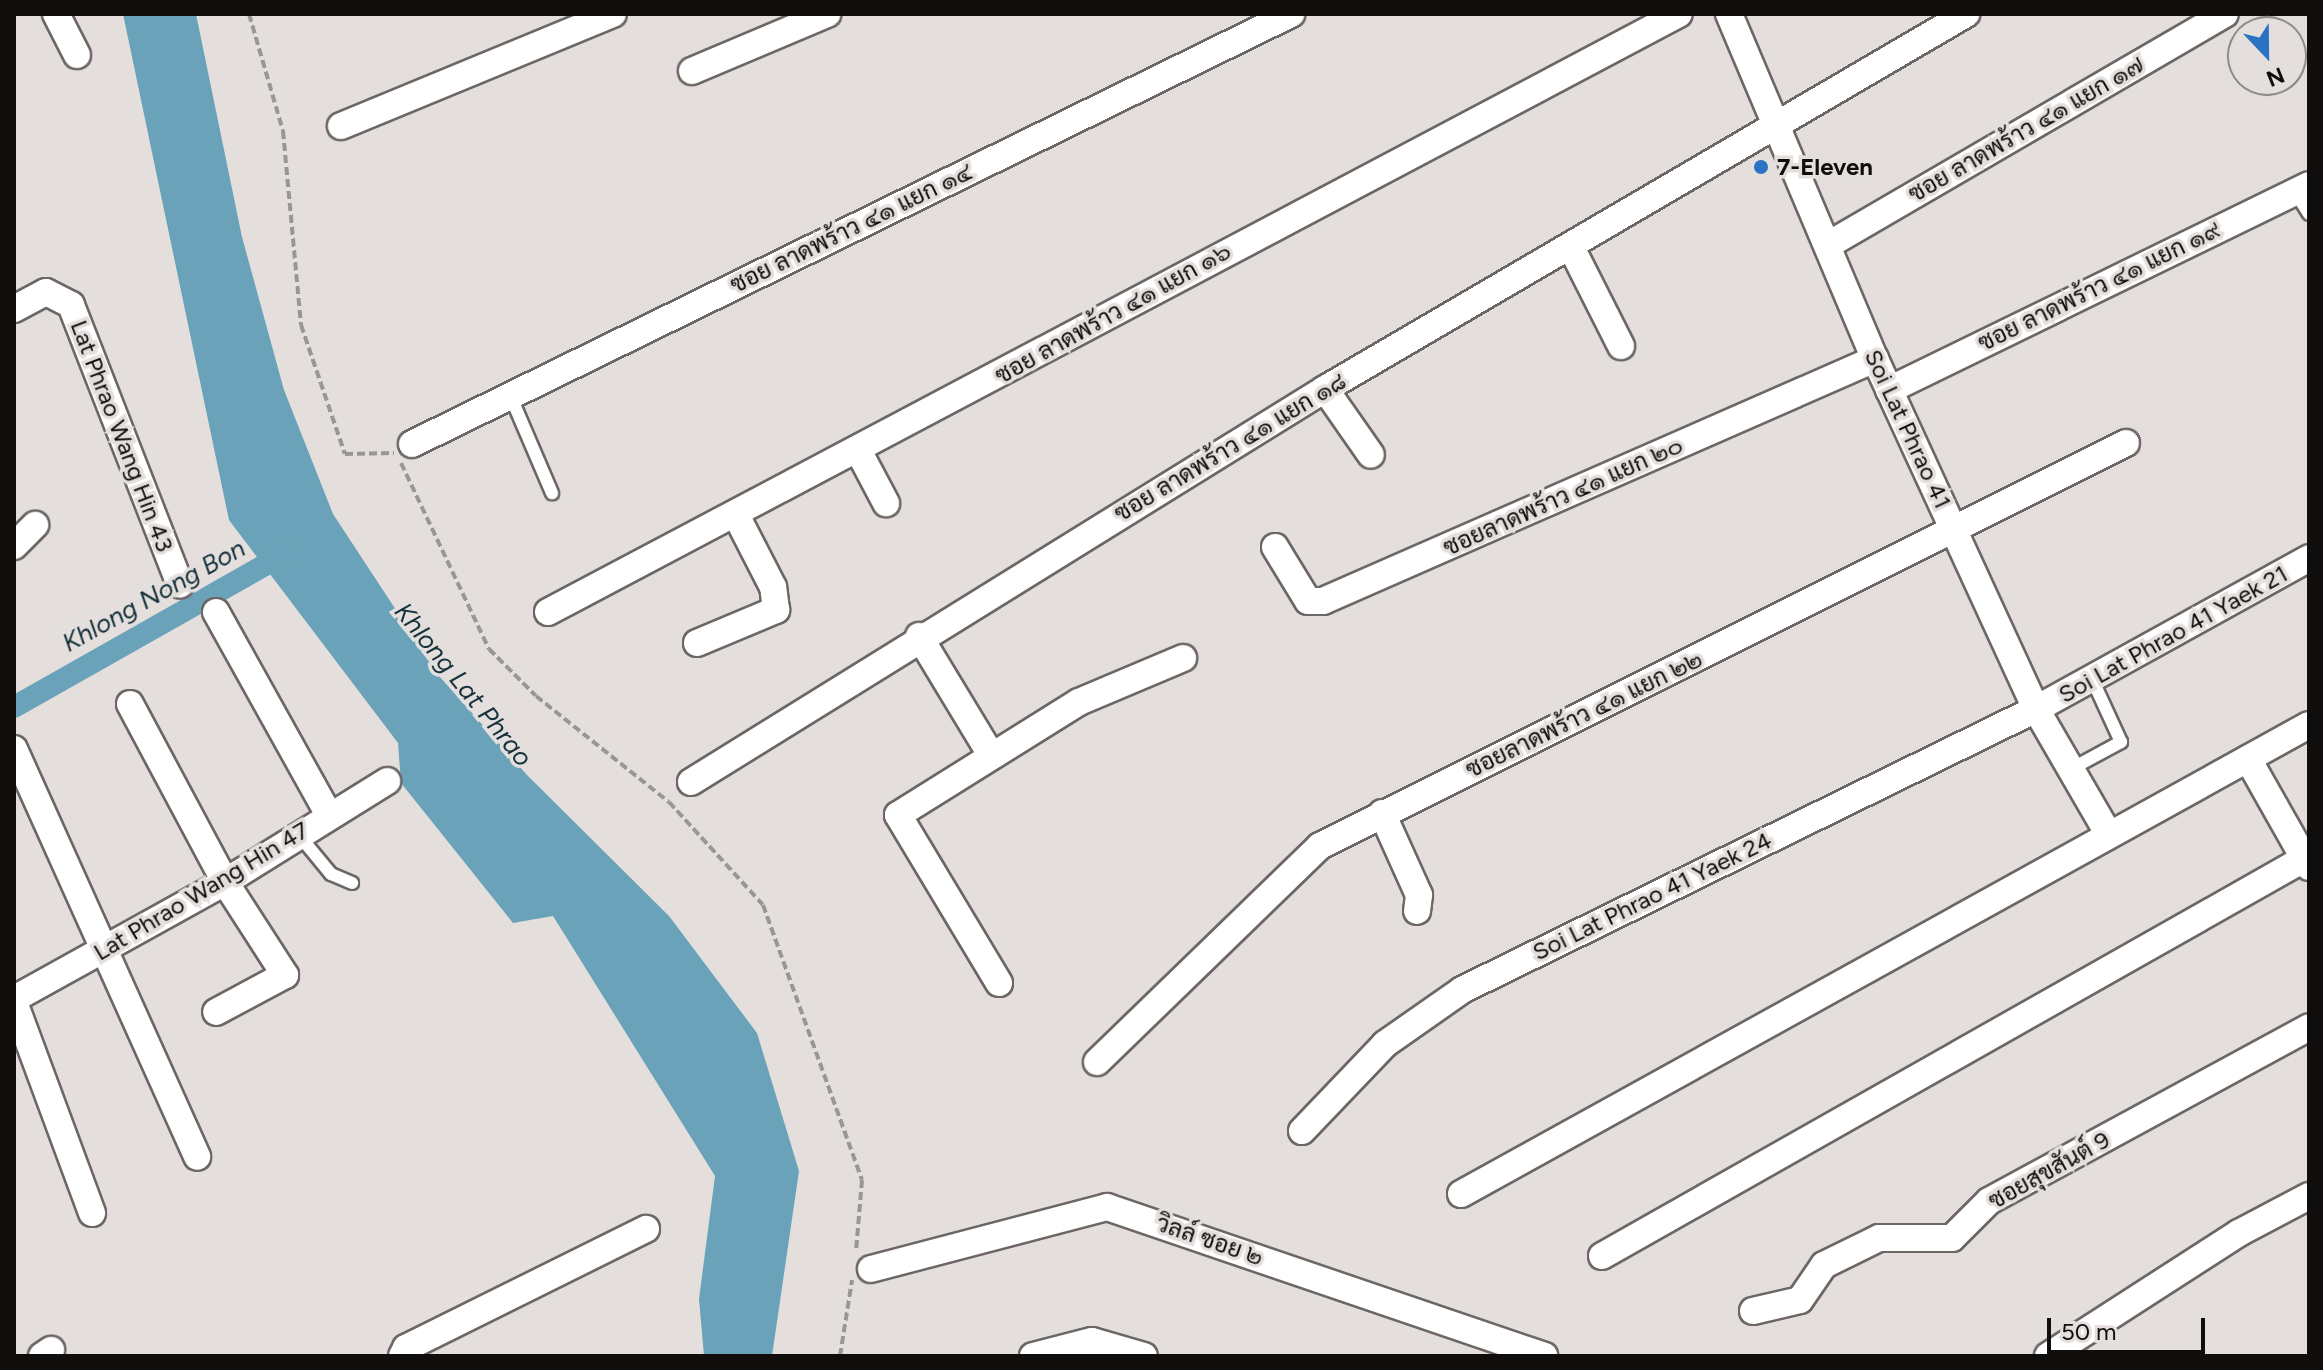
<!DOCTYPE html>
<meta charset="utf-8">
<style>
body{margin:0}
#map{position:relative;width:2323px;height:1370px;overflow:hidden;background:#e4dfdc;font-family:Figtree,Sarabun,sans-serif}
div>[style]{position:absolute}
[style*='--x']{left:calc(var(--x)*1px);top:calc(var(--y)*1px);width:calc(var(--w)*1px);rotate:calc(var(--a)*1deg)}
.water>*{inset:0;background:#6aa3b9}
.canal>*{height:22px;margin:-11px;padding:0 11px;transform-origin:11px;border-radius:11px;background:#6aa3b9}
.path>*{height:4px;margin-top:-2px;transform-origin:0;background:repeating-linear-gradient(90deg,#9a9694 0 8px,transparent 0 12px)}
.roads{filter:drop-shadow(2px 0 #6c6765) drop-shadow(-2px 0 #6c6765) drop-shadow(0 2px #6c6765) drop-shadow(0 -2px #6c6765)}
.lane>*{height:12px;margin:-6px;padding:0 6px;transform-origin:6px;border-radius:6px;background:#fff}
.street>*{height:26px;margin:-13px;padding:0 13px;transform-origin:13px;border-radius:13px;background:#fff}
.dots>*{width:22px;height:22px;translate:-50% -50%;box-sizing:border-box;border:4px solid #e4dfdc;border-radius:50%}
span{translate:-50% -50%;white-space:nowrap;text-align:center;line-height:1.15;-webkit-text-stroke:7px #e4dfdc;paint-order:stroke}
.street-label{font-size:24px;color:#0f0e0d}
.poi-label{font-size:24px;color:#0f0e0d;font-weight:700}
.left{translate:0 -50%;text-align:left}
.water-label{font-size:26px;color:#15313c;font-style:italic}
.frame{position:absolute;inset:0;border:16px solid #0f0e0d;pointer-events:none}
.north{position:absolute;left:2227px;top:16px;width:80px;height:80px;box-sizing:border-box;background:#e4dfdc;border:2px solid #8f8b89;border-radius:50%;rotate:158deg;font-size:22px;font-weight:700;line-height:32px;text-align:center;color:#0f0e0d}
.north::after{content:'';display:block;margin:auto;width:28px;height:36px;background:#2a73c3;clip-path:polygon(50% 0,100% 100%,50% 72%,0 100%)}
.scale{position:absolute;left:2047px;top:1318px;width:158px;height:36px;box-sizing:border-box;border:4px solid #0f0e0d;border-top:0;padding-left:10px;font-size:24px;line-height:28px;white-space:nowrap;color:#0f0e0d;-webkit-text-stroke:6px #e4dfdc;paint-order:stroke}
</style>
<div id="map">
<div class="water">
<i style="clip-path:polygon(123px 14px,196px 14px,242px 237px,284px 390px,333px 514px,440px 677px,527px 775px,669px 916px,757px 1033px,799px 1171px,772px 1356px,704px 1356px,699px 1299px,715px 1176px,553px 916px,513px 923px,401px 783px,398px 743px,229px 520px)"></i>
</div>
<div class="canal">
<i style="--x:14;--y:707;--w:315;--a:-29.5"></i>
</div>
<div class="path">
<i style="--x:249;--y:14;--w:122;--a:73.8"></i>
<i style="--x:283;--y:131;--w:195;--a:84.7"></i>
<i style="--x:301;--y:325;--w:136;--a:71.2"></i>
<i style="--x:345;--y:454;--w:49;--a:-1.2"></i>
<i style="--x:401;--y:463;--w:206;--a:64.7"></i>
<i style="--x:489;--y:649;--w:66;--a:45"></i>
<i style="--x:536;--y:696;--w:170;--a:38.6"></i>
<i style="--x:669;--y:802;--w:139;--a:47.6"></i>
<i style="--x:763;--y:905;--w:292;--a:70.2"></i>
<i style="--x:862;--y:1180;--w:72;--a:94.8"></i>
<i style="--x:840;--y:1356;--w:77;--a:-81"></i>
</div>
<div class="roads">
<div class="lane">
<i style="--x:2294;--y:190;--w:28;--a:58"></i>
<i style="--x:510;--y:395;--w:107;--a:66.8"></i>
<i style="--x:2071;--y:769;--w:57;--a:-28.4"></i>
<i style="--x:2121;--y:742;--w:69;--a:-114.7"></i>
<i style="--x:298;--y:834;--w:52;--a:50.5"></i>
<i style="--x:331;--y:874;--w:23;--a:23"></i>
</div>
<div class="street">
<i style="--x:56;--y:14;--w:46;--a:62.9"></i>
<i style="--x:1729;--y:14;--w:375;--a:67.1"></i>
<i style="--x:1875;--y:359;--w:385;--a:65.3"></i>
<i style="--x:2036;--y:709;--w:143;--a:59.9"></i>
<i style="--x:692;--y:71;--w:147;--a:-22.9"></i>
<i style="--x:341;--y:126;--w:294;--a:-22.4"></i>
<i style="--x:1828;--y:245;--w:459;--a:-30.2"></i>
<i style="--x:1571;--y:247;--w:111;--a:63.2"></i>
<i style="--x:14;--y:309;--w:36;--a:-28"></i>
<i style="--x:46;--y:292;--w:28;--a:27"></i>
<i style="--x:71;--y:305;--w:300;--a:68.7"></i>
<i style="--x:1325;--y:389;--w:80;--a:55.1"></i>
<i style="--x:1889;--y:390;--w:467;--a:-26"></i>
<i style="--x:412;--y:444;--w:979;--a:-26.07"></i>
<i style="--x:859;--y:452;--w:58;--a:62.1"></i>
<i style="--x:14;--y:546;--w:30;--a:-45"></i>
<i style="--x:1275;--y:547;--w:63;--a:58.6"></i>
<i style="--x:1308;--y:601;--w:15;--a:0"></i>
<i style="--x:1323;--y:601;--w:603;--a:-23.67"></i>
<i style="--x:216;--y:612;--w:232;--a:60.9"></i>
<i style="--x:548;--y:612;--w:1279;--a:-27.87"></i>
<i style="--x:919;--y:636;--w:139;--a:58.8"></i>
<i style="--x:697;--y:643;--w:86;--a:-22.7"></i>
<i style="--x:776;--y:610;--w:23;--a:-97"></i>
<i style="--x:773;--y:587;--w:79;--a:-117.2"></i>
<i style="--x:130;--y:704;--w:202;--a:61.9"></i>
<i style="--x:225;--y:882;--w:111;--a:57.2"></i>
<i style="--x:285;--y:975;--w:78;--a:151.8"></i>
<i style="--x:14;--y:749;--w:447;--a:65.8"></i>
<i style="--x:2248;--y:759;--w:124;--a:60.5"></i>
<i style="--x:691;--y:782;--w:746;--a:-31.79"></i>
<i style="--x:1325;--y:389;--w:743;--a:-30.33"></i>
<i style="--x:1382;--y:813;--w:90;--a:65.7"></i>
<i style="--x:1419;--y:895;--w:16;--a:97"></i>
<i style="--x:999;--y:983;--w:196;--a:-121"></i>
<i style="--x:898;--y:815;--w:213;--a:-32"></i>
<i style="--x:1079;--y:702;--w:113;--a:-22.9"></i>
<i style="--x:14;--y:999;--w:241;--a:-29"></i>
<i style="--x:225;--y:882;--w:191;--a:-31.9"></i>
<i style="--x:14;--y:1002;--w:225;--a:69.7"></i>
<i style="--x:1097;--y:1062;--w:310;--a:-44.1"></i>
<i style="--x:1320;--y:846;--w:901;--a:-26.57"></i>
<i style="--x:1302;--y:1131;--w:120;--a:-46.3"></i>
<i style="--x:1385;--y:1044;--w:94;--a:-35"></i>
<i style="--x:1462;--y:990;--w:639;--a:-26.08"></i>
<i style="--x:2036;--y:709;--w:312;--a:-28.9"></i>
<i style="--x:1461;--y:1194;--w:969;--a:-28.95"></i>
<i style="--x:1602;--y:1256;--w:812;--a:-29.5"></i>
<i style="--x:871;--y:1269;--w:244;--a:-14.7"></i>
<i style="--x:1107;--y:1207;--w:462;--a:18.8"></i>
<i style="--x:1753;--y:1311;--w:48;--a:-13.2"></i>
<i style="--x:1800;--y:1300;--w:42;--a:-55.6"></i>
<i style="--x:1824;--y:1265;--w:61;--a:-26.1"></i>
<i style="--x:1879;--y:1238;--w:73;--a:0"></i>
<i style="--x:1952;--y:1238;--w:52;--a:-45"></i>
<i style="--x:1989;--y:1201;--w:364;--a:-28.5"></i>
<i style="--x:42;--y:1356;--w:11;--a:-34"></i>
<i style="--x:402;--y:1356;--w:9;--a:-63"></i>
<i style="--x:406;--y:1348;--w:268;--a:-26.4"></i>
<i style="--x:1033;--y:1356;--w:61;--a:-14.3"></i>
<i style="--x:1092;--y:1341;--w:54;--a:16.1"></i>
<i style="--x:2048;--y:1356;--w:227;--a:-32.8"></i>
<i style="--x:2239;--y:1233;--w:79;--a:-27.9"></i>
</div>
</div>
<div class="dots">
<i style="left:1761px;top:167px;background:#2a73c3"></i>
</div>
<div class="street-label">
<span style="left:2026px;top:129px;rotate:-30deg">ซอย ลาดพร้าว ๔๑ แยก ๑๗</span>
<span style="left:851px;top:228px;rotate:-26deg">ซอย ลาดพร้าว ๔๑ แยก ๑๔</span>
<span style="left:2099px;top:286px;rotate:-26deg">ซอย ลาดพร้าว ๔๑ แยก ๑๙</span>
<span style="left:1113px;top:313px;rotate:-29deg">ซอย ลาดพร้าว ๔๑ แยก ๑๖</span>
<span style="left:1908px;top:429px;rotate:65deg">Soi Lat Phrao 41</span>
<span style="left:122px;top:436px;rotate:69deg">Lat Phrao Wang Hin 43</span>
<span style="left:1230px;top:447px;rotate:-31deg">ซอย ลาดพร้าว ๔๑ แยก ๑๘</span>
<span style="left:1563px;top:496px;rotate:-24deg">ซอยลาดพร้าว ๔๑ แยก ๒๐</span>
<span style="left:2173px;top:634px;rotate:-29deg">Soi Lat Phrao 41 Yaek 21</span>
<span style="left:1584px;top:714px;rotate:-26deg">ซอยลาดพร้าว ๔๑ แยก ๒๒</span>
<span style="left:201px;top:891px;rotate:-31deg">Lat Phrao Wang Hin 47</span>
<span style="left:1652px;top:896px;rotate:-26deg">Soi Lat Phrao 41 Yaek 24</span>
<span style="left:2049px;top:1170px;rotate:-29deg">ซอยสุขสันต์ 9</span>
<span style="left:1210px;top:1240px;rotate:19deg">วิลล์ ซอย ๒</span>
</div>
<div class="poi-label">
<span class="left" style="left:1777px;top:167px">7-Eleven</span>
</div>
<div class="water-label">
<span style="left:154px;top:596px;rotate:-29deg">Khlong Nong Bon</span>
<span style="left:463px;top:685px;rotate:51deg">Khlong Lat Phrao</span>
</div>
<div class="frame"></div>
<div class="north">N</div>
<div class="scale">50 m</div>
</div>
